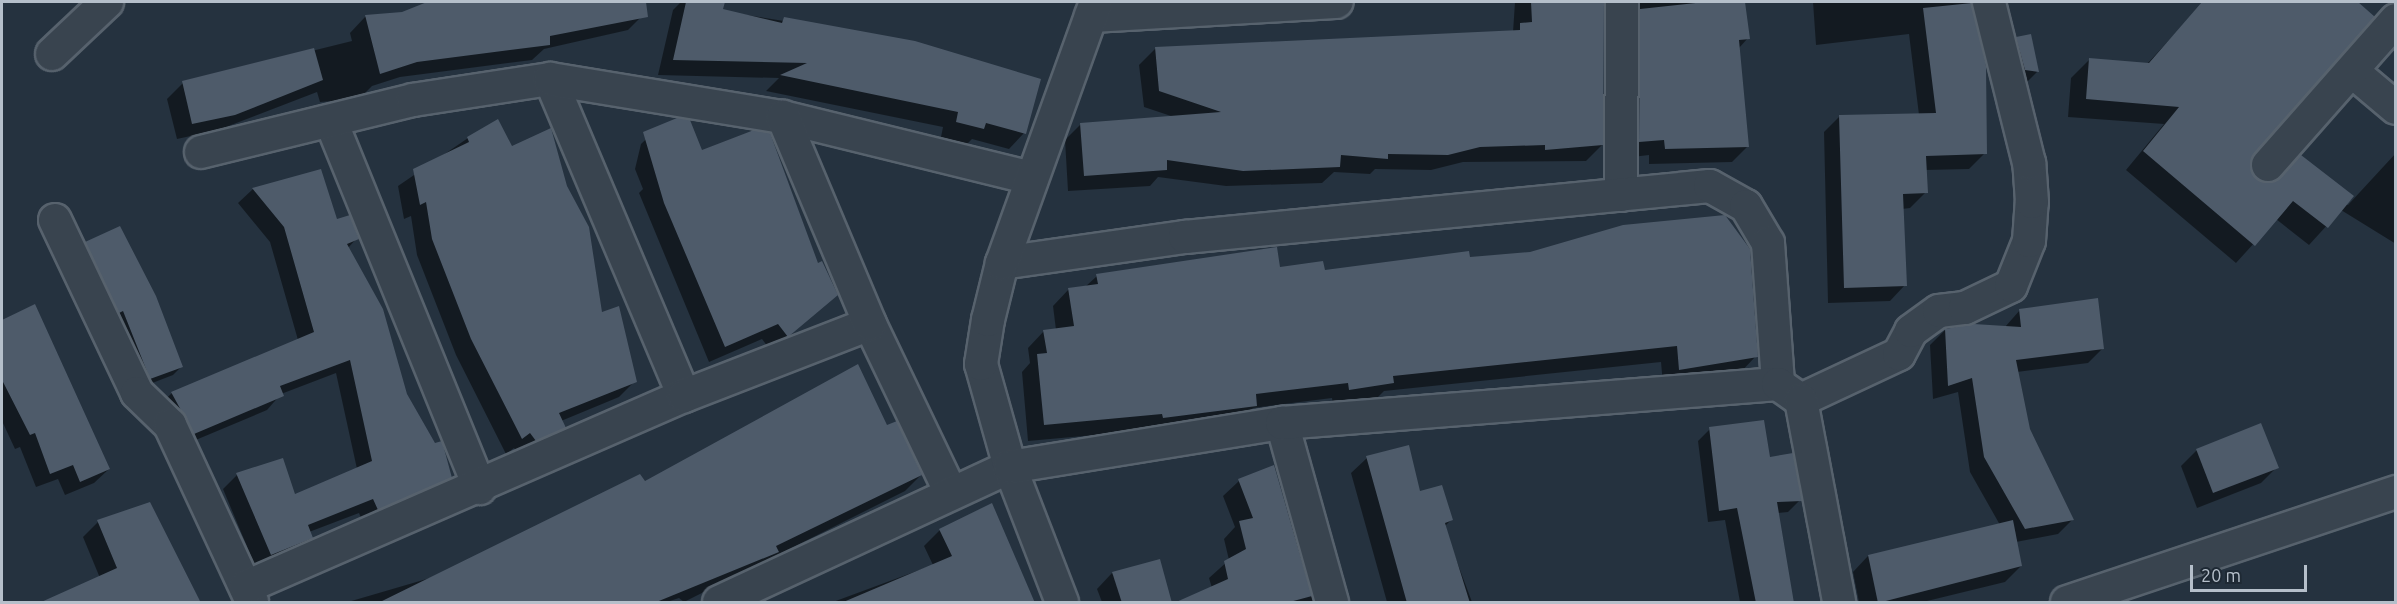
<!DOCTYPE html>
<style>
body{margin:0}
#map{position:relative;width:2397px;height:604px;overflow:hidden;background:#25323f;font-family:Ubuntu,sans-serif}
div>[style]{position:absolute}
[style*='--x']{left:calc(var(--x)*1px);top:calc(var(--y)*1px);width:calc(var(--w)*1px);rotate:calc(var(--a)*1deg)}
.shadow>*{inset:0;background:#0007}
.building>*{inset:0;background:#4e5b6a}
.roads{filter:drop-shadow(2px 0 #57626d) drop-shadow(-2px 0 #57626d) drop-shadow(0 2px #57626d) drop-shadow(0 -2px #57626d)}
.minor>*{height:32px;margin:-16px;padding:0 16px;transform-origin:16px;border-radius:16px;background:#39444f}
span{translate:-50% -50%;white-space:nowrap;text-align:center;line-height:1.15;-webkit-text-stroke:4.5px #1e2934;paint-order:stroke}
.frame{position:absolute;inset:0;border:3px solid #b5bfca;pointer-events:none}
.scale{position:absolute;left:2190px;top:565px;width:117px;height:27px;box-sizing:border-box;border:3px solid #b5bfca;border-top:0;padding-left:8px;font-size:18px;line-height:21px;white-space:nowrap;color:#b5bfca;-webkit-text-stroke:4px #1e2934;paint-order:stroke}
</style>
<div id="map">
<div class="shadow">
<i style="clip-path:polygon(431px 2px,450px 2px,451px 6px,465px 2px,641px 2px,644px 14px,628px 30px,544px 49px,532px 60px,400px 77px,372px 86px,359px 99px,320px 102px,317px 92px,218px 130px,177px 139px,167px 99px,183px 83px,352px 41px,350px 33px,365px 17px,402px 13px)"></i>
<i style="clip-path:polygon(681px 2px,711px 2px,722px 6px,721px 11px,915px 42px,1024px 133px,1009px 149px,972px 139px,967px 144px,941px 137px,943px 127px,766px 91px,779px 78px,658px 75px,673px 10px)"></i>
<i style="clip-path:polygon(1515px 2px,1603px 2px,1602px 145px,1586px 161px,1463px 162px,1431px 170px,1375px 169px,1370px 174px,1334px 172px,1322px 183px,1226px 186px,1158px 177px,1150px 186px,1068px 191px,1065px 140px,1081px 124px,1174px 117px,1144px 107px,1139px 65px,1155px 49px,1513px 32px)"></i>
<i style="clip-path:polygon(1611px 2px,1744px 2px,1748px 38px,1739px 48px,1748px 146px,1732px 162px,1649px 164px,1649px 155px,1624px 158px)"></i>
<i style="clip-path:polygon(1813px 2px,1970px 2px,1985px 153px,1969px 169px,1925px 170px,1926px 192px,1910px 208px,1902px 209px,1905px 285px,1890px 301px,1828px 303px,1824px 132px,1840px 116px,1919px 115px,1909px 34px,1816px 45px)"></i>
<i style="clip-path:polygon(2198px 2px,2356px 2px,2373px 17px,2249px 162px,2255px 179px,2348px 205px,2396px 153px,2396px 244px,2341px 210px,2309px 245px,2276px 219px,2236px 263px,2126px 170px,2164px 124px,2068px 117px,2071px 78px,2089px 60px,2147px 64px,2195px 12px,2210px 10px,2209px 2px)"></i>
<i style="clip-path:polygon(2017px 38px,2037px 72px,2022px 87px,2001px 54px)"></i>
<i style="clip-path:polygon(658px 128px,701px 152px,817px 265px,836px 295px,771px 351px,762px 339px,709px 362px,639px 193px,643px 189px,635px 169px,641px 144px)"></i>
<i style="clip-path:polygon(468px 138px,601px 314px,635px 381px,619px 397px,561px 421px,564px 428px,548px 443px,520px 456px,514px 448px,506px 454px,456px 355px,417px 255px,411px 216px,404px 219px,398px 186px)"></i>
<i style="clip-path:polygon(320px 171px,336px 221px,357px 238px,348px 248px,406px 394px,450px 477px,435px 492px,363px 523px,359px 513px,309px 532px,312px 538px,297px 552px,256px 568px,223px 489px,237px 475px,294px 496px,357px 469px,336px 373px,281px 394px,267px 410px,179px 447px,157px 407px,172px 393px,298px 340px,270px 242px,238px 203px,253px 189px)"></i>
<i style="clip-path:polygon(86px 243px,181px 367px,173px 375px,142px 387px,78px 251px)"></i>
<i style="clip-path:polygon(1276px 248px,1279px 269px,1323px 271px,1468px 259px,1756px 356px,1740px 373px,1663px 385px,1661px 362px,1384px 391px,1376px 399px,1333px 406px,1332px 398px,1253px 408px,1239px 422px,1028px 441px,1022px 372px,1030px 363px,1028px 348px,1044px 331px,1056px 330px,1053px 306px,1069px 289px,1085px 287px,1097px 276px)"></i>
<i style="clip-path:polygon(34px 306px,109px 469px,94px 483px,65px 495px,58px 479px,36px 487px,20px 447px,15px 449px,2px 421px,2px 322px)"></i>
<i style="clip-path:polygon(2020px 310px,2103px 348px,2088px 363px,2017px 372px,2028px 429px,2072px 520px,2058px 534px,2016px 542px,2021px 566px,2005px 582px,1923px 602px,1859px 602px,1853px 572px,1868px 556px,2000px 525px,1970px 472px,1958px 392px,1933px 399px,1930px 345px,1945px 330px,2005px 327px)"></i>
<i style="clip-path:polygon(886px 427px,921px 475px,905px 491px,684px 602px,679px 598px,667px 602px,348px 602px,430px 578px,644px 483px)"></i>
<i style="clip-path:polygon(1710px 429px,1800px 500px,1788px 512px,1777px 513px,1793px 602px,1740px 602px,1725px 520px,1708px 522px,1698px 441px)"></i>
<i style="clip-path:polygon(2197px 450px,2277px 467px,2261px 483px,2197px 508px,2181px 466px)"></i>
<i style="clip-path:polygon(1367px 458px,1451px 520px,1444px 527px,1472px 602px,1387px 602px,1351px 473px)"></i>
<i style="clip-path:polygon(1273px 467px,1316px 602px,1178px 602px,1212px 588px,1209px 578px,1229px 560px,1224px 539px,1235px 527px,1223px 496px,1239px 481px)"></i>
<i style="clip-path:polygon(98px 522px,199px 602px,100px 578px,83px 537px)"></i>
<i style="clip-path:polygon(940px 530px,1033px 602px,833px 602px,933px 565px,924px 546px)"></i>
<i style="clip-path:polygon(1112px 573px,1171px 602px,1102px 602px,1097px 589px)"></i>
</div>
<div class="building">
<i style="clip-path:polygon(427px 2px,646px 2px,648px 17px,550px 36px,550px 45px,417px 62px,380px 74px,365px 15px,402px 12px)"></i>
<i style="clip-path:polygon(686px 2px,725px 2px,723px 9px,782px 23px,784px 17px,915px 41px,1041px 79px,1026px 134px,986px 123px,984px 129px,956px 122px,958px 112px,780px 75px,807px 63px,673px 60px)"></i>
<i style="clip-path:polygon(1531px 2px,1604px 2px,1603px 145px,1545px 150px,1545px 145px,1480px 147px,1448px 155px,1388px 154px,1388px 159px,1341px 155px,1340px 167px,1243px 171px,1167px 160px,1167px 170px,1084px 176px,1080px 123px,1221px 112px,1159px 91px,1155px 47px,1520px 30px,1520px 23px,1532px 22px)"></i>
<i style="clip-path:polygon(1705px 2px,1745px 2px,1750px 39px,1739px 40px,1749px 147px,1665px 149px,1664px 140px,1639px 142px,1640px 9px)"></i>
<i style="clip-path:polygon(2202px 2px,2358px 2px,2375px 17px,2251px 161px,2256px 178px,2273px 182px,2301px 155px,2354px 196px,2328px 228px,2293px 201px,2255px 246px,2143px 151px,2179px 107px,2086px 99px,2089px 58px,2149px 63px)"></i>
<i style="clip-path:polygon(1972px 3px,1986px 66px,1987px 154px,1926px 156px,1928px 193px,1903px 194px,1907px 286px,1844px 288px,1839px 115px,1936px 113px,1923px 8px)"></i>
<i style="clip-path:polygon(2031px 34px,2039px 72px,2025px 70px,2016px 37px)"></i>
<i style="clip-path:polygon(314px 48px,323px 80px,235px 115px,192px 124px,182px 81px)"></i>
<i style="clip-path:polygon(677px 118px,690px 120px,702px 150px,754px 130px,770px 133px,818px 263px,822px 261px,838px 295px,788px 337px,778px 324px,725px 347px,664px 203px,643px 132px)"></i>
<i style="clip-path:polygon(498px 119px,512px 146px,551px 128px,567px 186px,589px 227px,602px 312px,619px 306px,637px 382px,559px 413px,566px 428px,536px 441px,530px 433px,522px 439px,471px 339px,432px 239px,426px 202px,420px 205px,413px 169px,469px 142px,467px 137px)"></i>
<i style="clip-path:polygon(321px 169px,337px 219px,350px 215px,359px 239px,347px 244px,383px 309px,407px 394px,435px 443px,442px 441px,452px 478px,378px 510px,373px 499px,308px 525px,313px 538px,271px 555px,236px 473px,283px 458px,295px 494px,372px 461px,350px 360px,280px 386px,284px 396px,194px 434px,171px 392px,314px 332px,284px 227px,252px 188px)"></i>
<i style="clip-path:polygon(1725px 215px,1750px 249px,1758px 357px,1679px 370px,1677px 346px,1393px 376px,1394px 383px,1349px 390px,1348px 383px,1256px 394px,1257px 406px,1163px 418px,1162px 414px,1044px 425px,1037px 354px,1047px 353px,1043px 330px,1074px 326px,1068px 288px,1098px 284px,1096px 274px,1277px 247px,1280px 267px,1323px 261px,1325px 270px,1469px 251px,1470px 257px,1530px 252px,1623px 225px)"></i>
<i style="clip-path:polygon(120px 226px,156px 296px,183px 367px,150px 379px,123px 311px,119px 313px,85px 242px)"></i>
<i style="clip-path:polygon(2098px 298px,2104px 349px,2016px 360px,2030px 429px,2074px 520px,2025px 529px,1984px 457px,1972px 378px,1948px 386px,1945px 329px,1974px 324px,2021px 327px,2019px 309px)"></i>
<i style="clip-path:polygon(35px 304px,110px 469px,80px 482px,73px 465px,50px 474px,35px 433px,30px 435px,2px 380px,2px 320px)"></i>
<i style="clip-path:polygon(858px 364px,887px 425px,897px 421px,922px 475px,776px 546px,779px 552px,654px 603px,378px 603px,640px 474px,645px 481px)"></i>
<i style="clip-path:polygon(1764px 420px,1770px 457px,1793px 453px,1802px 501px,1777px 502px,1794px 603px,1756px 603px,1737px 508px,1719px 511px,1709px 427px)"></i>
<i style="clip-path:polygon(2261px 423px,2279px 468px,2213px 493px,2196px 449px)"></i>
<i style="clip-path:polygon(1409px 445px,1420px 491px,1442px 485px,1453px 520px,1445px 523px,1470px 603px,1407px 603px,1366px 456px)"></i>
<i style="clip-path:polygon(1274px 465px,1312px 596px,1286px 603px,1174px 603px,1228px 579px,1224px 561px,1246px 549px,1239px 521px,1253px 518px,1238px 479px)"></i>
<i style="clip-path:polygon(150px 502px,201px 603px,39px 603px,117px 568px,97px 520px)"></i>
<i style="clip-path:polygon(992px 503px,1035px 603px,841px 603px,952px 556px,939px 529px)"></i>
<i style="clip-path:polygon(2013px 520px,2022px 566px,1878px 603px,1868px 555px)"></i>
<i style="clip-path:polygon(1160px 559px,1172px 603px,1122px 603px,1112px 572px)"></i>
</div>
<div class="roads">
<div class="minor">
<i style="--x:1091;--y:16;--w:246;--a:-3.3"></i>
<i style="--x:52;--y:54;--w:76;--a:-43.4"></i>
<i style="--x:2352;--y:71;--w:57;--a:40.1"></i>
<i style="--x:332;--y:124;--w:393;--a:67.9"></i>
<i style="--x:201;--y:152;--w:218;--a:-13.8"></i>
<i style="--x:413;--y:100;--w:139;--a:-8.7"></i>
<i style="--x:2268;--y:165;--w:193;--a:-48.6"></i>
<i style="--x:1621;--y:195;--w:193;--a:-89.7"></i>
<i style="--x:55;--y:220;--w:191;--a:64.6"></i>
<i style="--x:137;--y:393;--w:46;--a:44.1"></i>
<i style="--x:170;--y:425;--w:195;--a:65.1"></i>
<i style="--x:1002;--y:263;--w:185;--a:-8.1"></i>
<i style="--x:1185;--y:237;--w:527;--a:-5.55"></i>
<i style="--x:1710;--y:186;--w:41;--a:29.1"></i>
<i style="--x:1746;--y:206;--w:43;--a:59.3"></i>
<i style="--x:1768;--y:243;--w:141;--a:85.9"></i>
<i style="--x:870;--y:324;--w:187;--a:64.4"></i>
<i style="--x:684;--y:396;--w:344;--a:-112.9"></i>
<i style="--x:550;--y:79;--w:236;--a:9.3"></i>
<i style="--x:783;--y:117;--w:256;--a:13.8"></i>
<i style="--x:1801;--y:400;--w:108;--a:-25.1"></i>
<i style="--x:1899;--y:354;--w:26;--a:-62"></i>
<i style="--x:1911;--y:331;--w:34;--a:-36"></i>
<i style="--x:1939;--y:311;--w:26;--a:-7"></i>
<i style="--x:1965;--y:308;--w:51;--a:-25.6"></i>
<i style="--x:2011;--y:286;--w:48;--a:-68.2"></i>
<i style="--x:2029;--y:241;--w:39;--a:-86"></i>
<i style="--x:2032;--y:202;--w:39;--a:-94"></i>
<i style="--x:2029;--y:163;--w:166;--a:-104"></i>
<i style="--x:1282;--y:423;--w:186;--a:74.4"></i>
<i style="--x:246;--y:587;--w:478;--a:-23.6"></i>
<i style="--x:684;--y:396;--w:199;--a:-21.2"></i>
<i style="--x:870;--y:324;--w:225;--a:-112.8"></i>
<i style="--x:719;--y:602;--w:321;--a:-24.9"></i>
<i style="--x:1010;--y:467;--w:107;--a:-105.7"></i>
<i style="--x:981;--y:364;--w:45;--a:-81"></i>
<i style="--x:988;--y:320;--w:59;--a:-76.2"></i>
<i style="--x:1002;--y:263;--w:277;--a:-70.2"></i>
<i style="--x:1062;--y:602;--w:145;--a:-111.1"></i>
<i style="--x:1010;--y:467;--w:276;--a:-9.2"></i>
<i style="--x:1282;--y:423;--w:498;--a:-4.5"></i>
<i style="--x:1778;--y:384;--w:28;--a:35"></i>
<i style="--x:1801;--y:400;--w:206;--a:79.3"></i>
<i style="--x:2067;--y:602;--w:347;--a:-18.5"></i>
</div>
</div>
<div class="frame"></div>
<div class="scale">20 m</div>
</div>
